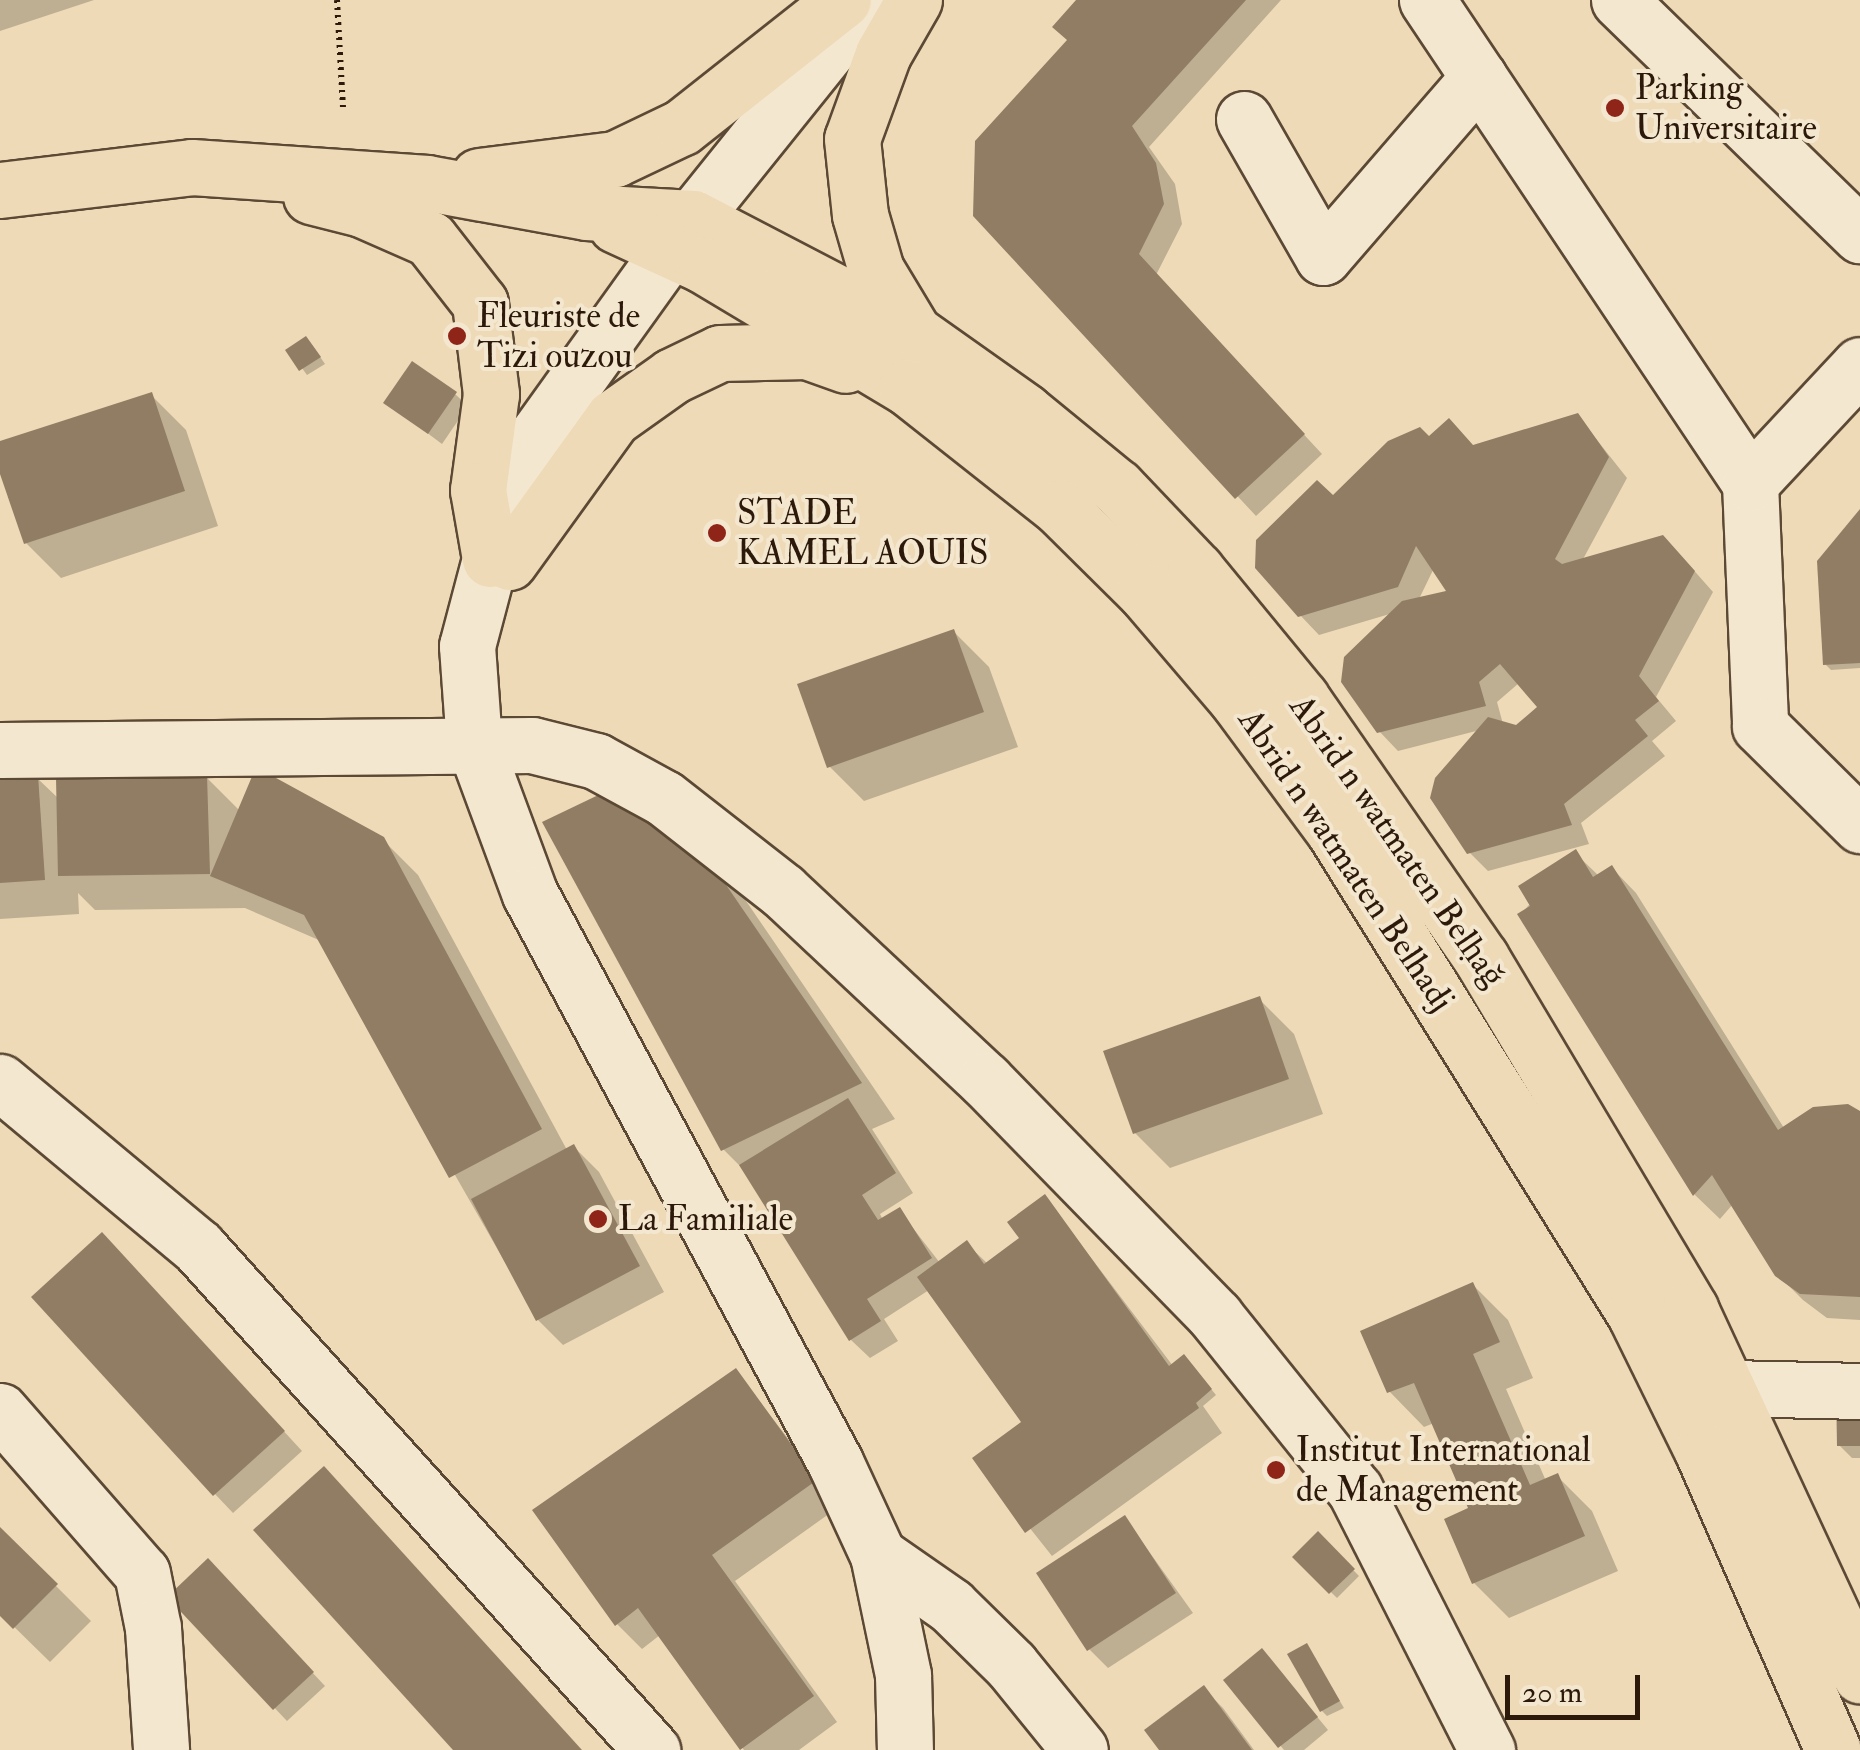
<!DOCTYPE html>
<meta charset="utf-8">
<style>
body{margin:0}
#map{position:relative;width:1860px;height:1750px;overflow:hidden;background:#eedab7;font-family:"IM FELL Double Pica",serif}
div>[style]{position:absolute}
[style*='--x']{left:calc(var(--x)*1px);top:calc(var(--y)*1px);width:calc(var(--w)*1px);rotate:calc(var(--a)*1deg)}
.shadow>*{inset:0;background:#0003}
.building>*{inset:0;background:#917d64}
.path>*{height:6px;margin-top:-3px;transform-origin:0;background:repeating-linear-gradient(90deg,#2c190a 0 2.5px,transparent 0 7.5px)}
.roads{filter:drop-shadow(2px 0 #5c4935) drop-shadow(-2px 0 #5c4935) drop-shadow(0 2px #5c4935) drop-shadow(0 -2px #5c4935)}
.minor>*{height:55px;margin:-27.5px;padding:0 27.5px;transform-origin:27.5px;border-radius:27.5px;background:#f4e7d0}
.major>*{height:55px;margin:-27.5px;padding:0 27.5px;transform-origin:27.5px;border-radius:27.5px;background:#eedab7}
.dots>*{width:28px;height:28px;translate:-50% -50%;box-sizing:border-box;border:5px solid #f4e7d0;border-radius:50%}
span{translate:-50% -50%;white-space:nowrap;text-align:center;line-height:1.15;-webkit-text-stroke:8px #f4e7d0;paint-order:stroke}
.poi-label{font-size:35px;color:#2c190a}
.left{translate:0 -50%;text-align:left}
.street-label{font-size:35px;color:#2c190a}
.scale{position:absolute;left:1505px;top:1675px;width:135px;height:45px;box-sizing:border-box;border:5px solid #2c190a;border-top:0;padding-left:12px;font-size:30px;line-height:35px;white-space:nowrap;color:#2c190a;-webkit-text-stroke:8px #f4e7d0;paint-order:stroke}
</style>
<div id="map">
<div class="shadow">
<i style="clip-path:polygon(0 0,94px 0,0 31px)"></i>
<i style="clip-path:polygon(1080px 0,1281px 0,1149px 147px,1175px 184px,1182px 224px,1156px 275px,1322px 454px,1256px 516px,976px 215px,1070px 41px)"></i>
<i style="clip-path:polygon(312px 345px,325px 364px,307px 375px,289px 350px)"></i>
<i style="clip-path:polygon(455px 394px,468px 406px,442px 444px,386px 402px)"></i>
<i style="clip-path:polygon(151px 395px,186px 430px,218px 526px,61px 578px,26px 543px,0 467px,0 444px)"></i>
<i style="clip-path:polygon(evenodd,1578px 416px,1627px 478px,1582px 561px,1682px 557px,1713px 592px,1656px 697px,1676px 721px,1652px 741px,1665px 756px,1581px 823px,1589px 844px,1488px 871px,1469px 852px,1480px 730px,1398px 751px,1379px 731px,1393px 613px,1319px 635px,1300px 615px,1333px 499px,1429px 439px,1474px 448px,1578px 416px,1434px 568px,1450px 592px,1419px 599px,1434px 568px,1578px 416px,1519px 683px,1541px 707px,1517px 728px,1503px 724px,1497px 702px,1519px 683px)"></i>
<i style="clip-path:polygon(1860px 513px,1860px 668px,1831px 670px,1825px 664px)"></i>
<i style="clip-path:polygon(954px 632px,989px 667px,1018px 747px,864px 801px,829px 766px)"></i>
<i style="clip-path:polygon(206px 777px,240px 811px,382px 839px,418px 875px,567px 1150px,574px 1147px,599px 1172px,664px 1292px,563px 1345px,538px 1320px,321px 941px,245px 908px,95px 910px,78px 893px,79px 914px,0 919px,0 780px,37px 778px,59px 799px)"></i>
<i style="clip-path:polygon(1575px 853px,1599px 876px,1612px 868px,1636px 893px,1784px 1128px,1860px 1114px,1860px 1320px,1827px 1318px,1803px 1300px,1777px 1274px,1733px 1204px,1720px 1219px,1695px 1195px,1520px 915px)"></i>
<i style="clip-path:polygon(708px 862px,744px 898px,895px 1119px,872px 1129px,913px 1193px,880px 1214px,883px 1220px,899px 1210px,940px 1263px,967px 1244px,988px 1264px,1023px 1238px,1045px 1197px,1173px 1366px,1189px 1362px,1216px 1395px,1203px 1406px,1222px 1433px,1052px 1556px,975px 1459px,1025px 1423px,929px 1290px,884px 1319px,898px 1341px,870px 1358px,851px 1340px,748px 1174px,723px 1149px)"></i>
<i style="clip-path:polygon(1259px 999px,1294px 1034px,1323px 1114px,1170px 1168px,1135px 1133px)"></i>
<i style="clip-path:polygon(121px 1254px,302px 1451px,233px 1513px,215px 1494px)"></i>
<i style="clip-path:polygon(1473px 1285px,1508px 1320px,1533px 1378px,1506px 1389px,1546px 1481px,1557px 1476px,1592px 1511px,1618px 1571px,1509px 1618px,1474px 1583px,1472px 1510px,1434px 1423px,1424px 1427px,1389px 1391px)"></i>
<i style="clip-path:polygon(736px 1371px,840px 1506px,735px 1581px,837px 1722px,799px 1750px,744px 1750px,660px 1635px,642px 1649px,617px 1624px)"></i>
<i style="clip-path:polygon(1860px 1388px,1860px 1458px,1852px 1458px,1839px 1445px)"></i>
<i style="clip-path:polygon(1125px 1518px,1193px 1613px,1108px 1668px,1089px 1649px)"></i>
<i style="clip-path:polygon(0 1530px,91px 1621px,50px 1662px,0 1613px)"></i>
<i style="clip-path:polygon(1318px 1534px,1359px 1576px,1337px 1598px,1295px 1557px)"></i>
<i style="clip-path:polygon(220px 1574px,325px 1686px,287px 1721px,170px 1598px)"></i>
<i style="clip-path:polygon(1307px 1646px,1344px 1708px,1327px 1716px,1322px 1711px)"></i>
<i style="clip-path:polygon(1274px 1664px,1328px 1730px,1304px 1750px,1284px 1750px,1226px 1680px)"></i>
<i style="clip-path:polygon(1204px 1689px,1223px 1708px,1254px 1750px,1162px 1750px)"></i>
</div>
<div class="building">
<i style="clip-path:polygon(1076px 0,1246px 0,1132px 126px,1156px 163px,1164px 204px,1139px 254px,1305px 434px,1235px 499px,973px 216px,975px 141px,1067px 40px,1052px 27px)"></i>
<i style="clip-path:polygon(306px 336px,321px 357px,299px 371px,285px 350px)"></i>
<i style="clip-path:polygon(412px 361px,457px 392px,428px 434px,383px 403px)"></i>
<i style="clip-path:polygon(152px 392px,185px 491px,24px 544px,0 474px,0 441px)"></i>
<i style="clip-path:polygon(1578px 413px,1609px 457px,1555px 559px,1562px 564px,1663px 535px,1695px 571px,1639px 676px,1659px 701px,1635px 720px,1648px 736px,1564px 804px,1572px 825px,1467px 854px,1430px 798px,1435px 778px,1488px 717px,1516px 725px,1537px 707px,1500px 664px,1479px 682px,1486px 706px,1377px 733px,1341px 682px,1344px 657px,1402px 601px,1446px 591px,1416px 546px,1398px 587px,1298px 617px,1255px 568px,1256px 540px,1317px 480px,1333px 495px,1388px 441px,1420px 427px,1429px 436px,1449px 418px,1473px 445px)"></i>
<i style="clip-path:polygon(1860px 509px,1860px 663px,1823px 665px,1817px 561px)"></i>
<i style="clip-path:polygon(954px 629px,984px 712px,827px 768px,797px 684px)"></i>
<i style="clip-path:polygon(256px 767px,384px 837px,542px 1129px,449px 1178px,304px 915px,210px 876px)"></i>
<i style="clip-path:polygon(38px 775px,45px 880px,0 883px,0 778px)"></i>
<i style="clip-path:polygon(207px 775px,210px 874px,58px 876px,56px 778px)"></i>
<i style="clip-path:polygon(613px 788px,709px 860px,862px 1083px,721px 1151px,542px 822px)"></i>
<i style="clip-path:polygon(1576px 849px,1593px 877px,1612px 865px,1778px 1130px,1813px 1107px,1848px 1104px,1860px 1111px,1860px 1297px,1800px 1294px,1775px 1276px,1712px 1175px,1693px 1196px,1517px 914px,1530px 906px,1518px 886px)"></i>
<i style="clip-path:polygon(1260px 996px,1289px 1079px,1133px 1134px,1103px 1051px)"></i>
<i style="clip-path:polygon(848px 1098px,896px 1173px,862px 1195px,878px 1220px,900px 1207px,932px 1258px,867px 1299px,881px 1321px,849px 1341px,739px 1165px)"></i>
<i style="clip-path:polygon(574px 1144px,640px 1266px,536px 1321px,471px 1199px)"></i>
<i style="clip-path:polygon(1045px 1194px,1169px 1366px,1184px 1354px,1212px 1389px,1196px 1403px,1199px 1408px,1025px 1533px,972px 1458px,1021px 1422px,917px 1277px,967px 1240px,984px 1264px,1019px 1238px,1007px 1222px)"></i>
<i style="clip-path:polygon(102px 1232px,285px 1431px,213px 1496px,31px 1297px)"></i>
<i style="clip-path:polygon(1473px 1282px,1500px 1342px,1473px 1354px,1530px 1485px,1558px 1473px,1585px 1536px,1472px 1584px,1444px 1519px,1468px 1508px,1414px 1383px,1387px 1393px,1360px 1331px)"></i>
<i style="clip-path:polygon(736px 1368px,817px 1480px,712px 1555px,814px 1696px,740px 1750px,638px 1608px,615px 1626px,532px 1510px)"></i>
<i style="clip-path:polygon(1836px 1386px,1860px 1386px,1860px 1446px,1837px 1446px)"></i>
<i style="clip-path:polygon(324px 1466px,582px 1750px,453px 1750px,253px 1530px)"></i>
<i style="clip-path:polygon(1125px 1515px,1176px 1593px,1087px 1651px,1036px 1573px)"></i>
<i style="clip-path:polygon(0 1527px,58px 1584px,13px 1629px,0 1616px)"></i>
<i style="clip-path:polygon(1318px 1531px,1355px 1569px,1329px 1594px,1292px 1557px)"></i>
<i style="clip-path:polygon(208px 1558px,314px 1672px,273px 1710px,167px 1597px)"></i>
<i style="clip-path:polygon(1307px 1643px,1340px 1701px,1320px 1712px,1287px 1654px)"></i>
<i style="clip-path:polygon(1262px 1648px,1318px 1717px,1278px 1748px,1223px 1680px)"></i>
<i style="clip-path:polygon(1204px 1685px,1252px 1750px,1159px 1750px,1144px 1730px)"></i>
</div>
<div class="path">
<i style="--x:337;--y:0;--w:108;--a:86.8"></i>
</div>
<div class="roads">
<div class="minor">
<i style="--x:868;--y:0;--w:280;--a:128.8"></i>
<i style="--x:693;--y:218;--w:266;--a:125.7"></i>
<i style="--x:538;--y:434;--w:134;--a:111"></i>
<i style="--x:490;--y:559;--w:90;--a:104.8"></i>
<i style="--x:467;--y:646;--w:97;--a:85.9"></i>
<i style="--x:474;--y:743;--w:161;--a:69.7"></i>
<i style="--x:530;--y:894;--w:645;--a:61.77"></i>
<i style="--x:835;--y:1462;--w:102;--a:65.2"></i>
<i style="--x:878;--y:1555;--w:123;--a:78.2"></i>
<i style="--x:903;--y:1675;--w:75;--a:88.5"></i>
<i style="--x:1427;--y:0;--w:581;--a:56.23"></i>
<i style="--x:1750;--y:483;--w:243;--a:87.6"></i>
<i style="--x:1760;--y:726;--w:141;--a:44.7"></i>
<i style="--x:1619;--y:0;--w:337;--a:44.3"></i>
<i style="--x:1244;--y:119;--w:159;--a:60.2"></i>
<i style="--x:1323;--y:257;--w:238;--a:-49.1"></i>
<i style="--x:1750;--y:483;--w:161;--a:-47"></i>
<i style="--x:0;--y:750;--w:532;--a:-0.54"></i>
<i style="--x:532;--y:745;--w:66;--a:14"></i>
<i style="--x:596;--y:761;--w:77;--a:28.6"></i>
<i style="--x:664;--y:798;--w:151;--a:38"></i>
<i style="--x:783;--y:891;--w:277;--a:43.1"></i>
<i style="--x:985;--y:1080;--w:330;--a:45.7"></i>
<i style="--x:1215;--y:1316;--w:223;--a:51.2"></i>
<i style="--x:1355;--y:1490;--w:292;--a:63.1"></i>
<i style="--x:0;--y:1082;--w:258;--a:39.8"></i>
<i style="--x:198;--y:1247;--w:678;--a:47.93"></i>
<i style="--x:1729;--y:1388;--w:131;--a:1.3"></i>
<i style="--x:0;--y:1411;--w:215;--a:48.8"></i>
<i style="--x:142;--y:1573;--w:56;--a:78.7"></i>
<i style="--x:153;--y:1628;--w:122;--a:86.2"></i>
<i style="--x:878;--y:1555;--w:89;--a:34.9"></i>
<i style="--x:951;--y:1606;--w:84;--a:44.5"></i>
<i style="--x:1011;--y:1665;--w:109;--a:50.9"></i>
</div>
<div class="major">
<i style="--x:914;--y:0;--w:62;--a:119.9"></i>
<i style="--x:883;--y:54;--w:90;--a:110"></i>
<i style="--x:852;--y:139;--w:76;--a:84"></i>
<i style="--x:860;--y:215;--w:57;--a:73.8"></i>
<i style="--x:876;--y:270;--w:74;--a:58.9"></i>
<i style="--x:479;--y:176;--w:137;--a:-7.1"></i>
<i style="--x:615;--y:159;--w:74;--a:-25.5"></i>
<i style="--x:682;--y:127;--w:205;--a:-38.3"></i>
<i style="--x:0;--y:190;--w:193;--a:-6.8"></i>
<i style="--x:192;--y:167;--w:236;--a:3.9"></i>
<i style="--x:427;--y:183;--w:162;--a:10.3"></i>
<i style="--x:586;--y:212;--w:107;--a:3.2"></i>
<i style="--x:693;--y:218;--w:249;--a:27.5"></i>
<i style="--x:914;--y:333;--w:135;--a:35.3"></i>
<i style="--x:1024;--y:411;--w:120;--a:39.3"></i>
<i style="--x:1117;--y:487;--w:115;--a:46.4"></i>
<i style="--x:1196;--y:570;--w:166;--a:50.6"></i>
<i style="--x:1301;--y:698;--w:316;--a:55.3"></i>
<i style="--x:1481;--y:958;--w:409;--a:59.2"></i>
<i style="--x:1690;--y:1309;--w:404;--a:65.1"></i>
<i style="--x:311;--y:196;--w:53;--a:14.3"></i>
<i style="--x:362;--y:209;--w:74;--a:23.8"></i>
<i style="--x:430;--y:239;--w:81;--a:52"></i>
<i style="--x:480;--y:303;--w:92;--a:83.1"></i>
<i style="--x:491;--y:394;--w:97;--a:97.7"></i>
<i style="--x:478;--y:490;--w:70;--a:80.1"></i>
<i style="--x:616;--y:225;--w:96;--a:24.7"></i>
<i style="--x:703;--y:265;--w:238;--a:30.9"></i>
<i style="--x:907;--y:387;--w:195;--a:38.3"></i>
<i style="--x:1060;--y:508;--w:118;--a:44.7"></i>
<i style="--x:1144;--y:591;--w:143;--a:49.5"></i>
<i style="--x:1237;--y:700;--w:163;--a:53.5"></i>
<i style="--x:1334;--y:831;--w:569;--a:58.07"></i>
<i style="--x:1635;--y:1314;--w:152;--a:63.8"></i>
<i style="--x:1702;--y:1450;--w:327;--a:66.4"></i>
<i style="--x:509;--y:562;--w:178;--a:-54.2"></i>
<i style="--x:613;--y:418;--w:72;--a:-35.4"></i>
<i style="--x:672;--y:376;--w:53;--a:-25.6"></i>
<i style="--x:720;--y:353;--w:87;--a:-1.3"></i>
<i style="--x:807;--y:351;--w:41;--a:19.7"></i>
</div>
</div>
<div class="dots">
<i style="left:1615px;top:108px;background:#8f2418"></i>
<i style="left:457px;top:336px;background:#8f2418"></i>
<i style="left:717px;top:533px;background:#8f2418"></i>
<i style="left:598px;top:1219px;background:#8f2418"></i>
<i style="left:1276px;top:1470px;background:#8f2418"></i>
</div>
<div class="poi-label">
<span class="left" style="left:1635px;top:108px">Parking<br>Universitaire</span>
<span class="left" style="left:477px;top:336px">Fleuriste de<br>Tizi ouzou</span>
<span class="left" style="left:737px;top:533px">STADE<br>KAMEL AOUIS</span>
<span class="left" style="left:618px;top:1219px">La Familiale</span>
<span class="left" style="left:1296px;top:1470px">Institut International<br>de Management</span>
</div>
<div class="street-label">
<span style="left:1397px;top:841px;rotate:55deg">Abrid n watmaten Belḥaǧ</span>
<span style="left:1346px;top:860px;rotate:56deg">Abrid n watmaten Belhadj</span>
</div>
<div class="scale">20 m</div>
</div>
